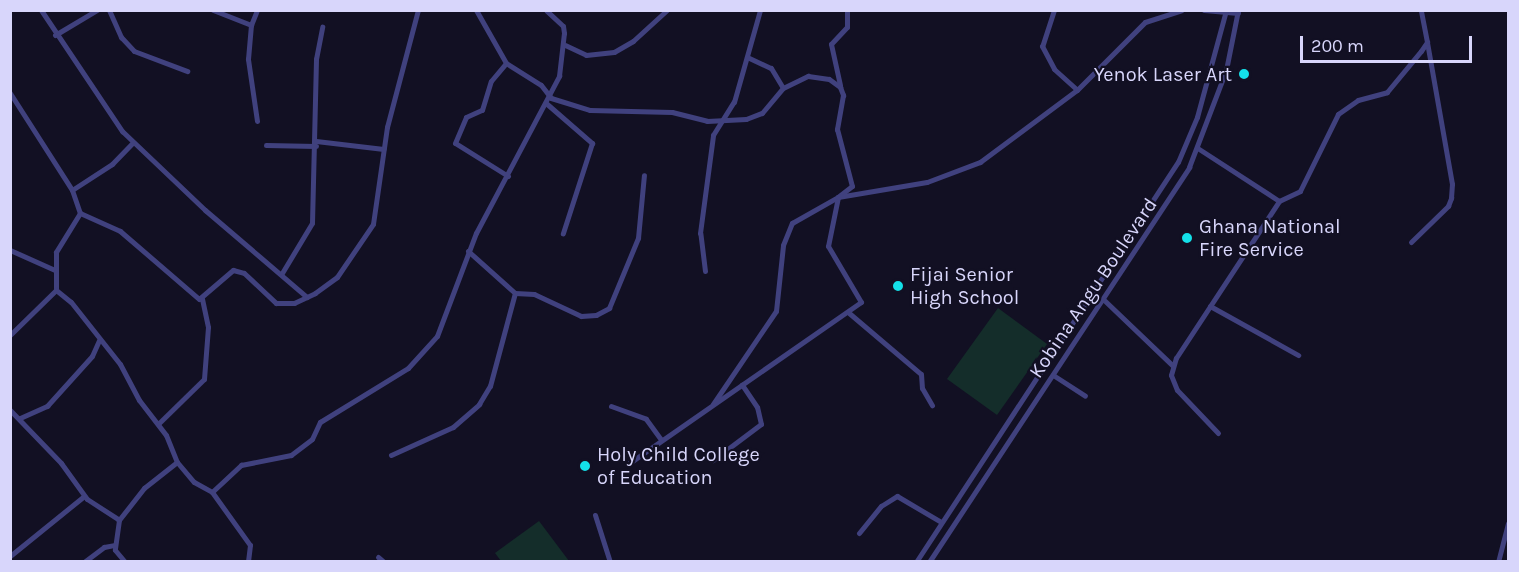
<!DOCTYPE html>
<style>
body{margin:0}
#map{position:relative;width:1519px;height:572px;overflow:hidden;background:#121023;font-family:Karla,sans-serif}
div>[style]{position:absolute}
[style*='--x']{left:calc(var(--x)*1px);top:calc(var(--y)*1px);width:calc(var(--w)*1px);rotate:calc(var(--a)*1deg)}
.green>*{inset:0;background:#142d2a}
.minor>*{height:5px;margin:-2.5px;padding:0 2.5px;transform-origin:2.5px;border-radius:2.5px;background:#40417e}
.dots>*{width:16px;height:16px;translate:-50% -50%;box-sizing:border-box;border:3px solid #121023;border-radius:50%}
span{translate:-50% -50%;white-space:nowrap;text-align:center;line-height:1.15;-webkit-text-stroke:4.5px #121023;paint-order:stroke}
.poi-label{font-size:20px;color:#d8d6fb}
.right{translate:-100% -50%;text-align:right}
.left{translate:0 -50%;text-align:left}
.street-label{font-size:20px;color:#d8d6fb}
.frame{position:absolute;inset:0;border:12px solid #d8d6fb;pointer-events:none}
.scale{position:absolute;left:1300px;top:36px;width:172px;height:27px;box-sizing:border-box;border:3px solid #d8d6fb;border-top:0;padding-left:8px;font-size:18px;line-height:21px;white-space:nowrap;color:#d8d6fb;-webkit-text-stroke:4px #121023;paint-order:stroke}
</style>
<div id="map">
<div class="green">
<i style="clip-path:polygon(998px 308px,1047px 344px,997px 415px,947px 379px)"></i>
<i style="clip-path:polygon(539px 521px,569px 561px,501px 561px,495px 553px)"></i>
</div>
<div class="minor">
<i style="--x:41;--y:10;--w:146;--a:56.2"></i>
<i style="--x:122;--y:131;--w:115;--a:43.6"></i>
<i style="--x:205;--y:210;--w:134;--a:40.5"></i>
<i style="--x:109;--y:10;--w:30;--a:66"></i>
<i style="--x:121;--y:37;--w:19;--a:47"></i>
<i style="--x:134;--y:51;--w:57;--a:20.7"></i>
<i style="--x:213;--y:10;--w:41;--a:21.5"></i>
<i style="--x:476;--y:10;--w:61;--a:60.5"></i>
<i style="--x:1054;--y:10;--w:38;--a:108"></i>
<i style="--x:1042;--y:46;--w:26;--a:62"></i>
<i style="--x:1054;--y:69;--w:31;--a:42"></i>
<i style="--x:1204;--y:10;--w:34;--a:5"></i>
<i style="--x:55;--y:35;--w:49;--a:-30.8"></i>
<i style="--x:565;--y:45;--w:23;--a:25"></i>
<i style="--x:586;--y:55;--w:28;--a:-6"></i>
<i style="--x:614;--y:52;--w:22;--a:-30"></i>
<i style="--x:633;--y:41;--w:46;--a:-42.4"></i>
<i style="--x:747;--y:57;--w:26;--a:25"></i>
<i style="--x:771;--y:68;--w:23;--a:59"></i>
<i style="--x:840;--y:85;--w:42;--a:-102.4"></i>
<i style="--x:831;--y:44;--w:23;--a:-47"></i>
<i style="--x:847;--y:27;--w:17;--a:-90"></i>
<i style="--x:10;--y:93;--w:115;--a:57.4"></i>
<i style="--x:72;--y:190;--w:24;--a:71"></i>
<i style="--x:80;--y:213;--w:46;--a:121.6"></i>
<i style="--x:56;--y:252;--w:38;--a:90"></i>
<i style="--x:56;--y:290;--w:19;--a:39"></i>
<i style="--x:71;--y:302;--w:79;--a:51.7"></i>
<i style="--x:120;--y:364;--w:41;--a:62.2"></i>
<i style="--x:139;--y:400;--w:44;--a:52.4"></i>
<i style="--x:166;--y:435;--w:29;--a:68"></i>
<i style="--x:177;--y:462;--w:42;--a:141.8"></i>
<i style="--x:144;--y:488;--w:41;--a:128"></i>
<i style="--x:119;--y:520;--w:30;--a:98"></i>
<i style="--x:115;--y:550;--w:16;--a:50"></i>
<i style="--x:547;--y:104;--w:60;--a:40.9"></i>
<i style="--x:592;--y:143;--w:95;--a:107.9"></i>
<i style="--x:257;--y:121;--w:63;--a:-98.3"></i>
<i style="--x:248;--y:59;--w:34;--a:-85"></i>
<i style="--x:251;--y:25;--w:16;--a:-68"></i>
<i style="--x:316;--y:141;--w:68;--a:6.7"></i>
<i style="--x:266;--y:145;--w:50;--a:1.1"></i>
<i style="--x:1199;--y:149;--w:95;--a:33"></i>
<i style="--x:508;--y:176;--w:62;--a:-148.1"></i>
<i style="--x:455;--y:143;--w:28;--a:-67"></i>
<i style="--x:466;--y:117;--w:17;--a:-24"></i>
<i style="--x:482;--y:110;--w:30;--a:-73"></i>
<i style="--x:491;--y:81;--w:23;--a:-50"></i>
<i style="--x:506;--y:63;--w:41;--a:32.2"></i>
<i style="--x:541;--y:85;--w:16;--a:52"></i>
<i style="--x:551;--y:98;--w:41;--a:17.1"></i>
<i style="--x:590;--y:110;--w:82;--a:1.4"></i>
<i style="--x:672;--y:112;--w:36;--a:14"></i>
<i style="--x:707;--y:121;--w:39;--a:-3"></i>
<i style="--x:746;--y:119;--w:17;--a:-21"></i>
<i style="--x:762;--y:113;--w:33;--a:-50"></i>
<i style="--x:783;--y:88;--w:28;--a:-26"></i>
<i style="--x:808;--y:76;--w:21;--a:8"></i>
<i style="--x:829;--y:79;--w:14;--a:36"></i>
<i style="--x:840;--y:87;--w:9;--a:69"></i>
<i style="--x:843;--y:95;--w:35;--a:100"></i>
<i style="--x:837;--y:129;--w:59;--a:75.3"></i>
<i style="--x:852;--y:186;--w:18;--a:142"></i>
<i style="--x:838;--y:197;--w:50;--a:101.5"></i>
<i style="--x:828;--y:246;--w:65;--a:59.5"></i>
<i style="--x:861;--y:302;--w:284;--a:145.2"></i>
<i style="--x:72;--y:190;--w:48;--a:-33"></i>
<i style="--x:112;--y:164;--w:30;--a:-46"></i>
<i style="--x:80;--y:213;--w:44;--a:24.2"></i>
<i style="--x:120;--y:231;--w:104;--a:40.7"></i>
<i style="--x:199;--y:299;--w:45;--a:-40.5"></i>
<i style="--x:233;--y:270;--w:11;--a:15"></i>
<i style="--x:244;--y:273;--w:44;--a:43.2"></i>
<i style="--x:276;--y:303;--w:18;--a:0"></i>
<i style="--x:294;--y:303;--w:23;--a:-25"></i>
<i style="--x:315;--y:293;--w:27;--a:-36"></i>
<i style="--x:337;--y:277;--w:64;--a:-55.8"></i>
<i style="--x:373;--y:224;--w:98;--a:-81.8"></i>
<i style="--x:387;--y:127;--w:121;--a:-75.2"></i>
<i style="--x:1411;--y:242;--w:52;--a:-44.2"></i>
<i style="--x:1448;--y:206;--w:9;--a:-69"></i>
<i style="--x:1451;--y:198;--w:14;--a:-86"></i>
<i style="--x:1452;--y:184;--w:144;--a:-100"></i>
<i style="--x:10;--y:250;--w:49;--a:24"></i>
<i style="--x:705;--y:271;--w:38;--a:-97"></i>
<i style="--x:700;--y:233;--w:99;--a:-82.4"></i>
<i style="--x:713;--y:135;--w:39;--a:-58"></i>
<i style="--x:734;--y:102;--w:96;--a:-74.2"></i>
<i style="--x:282;--y:273;--w:58;--a:-59"></i>
<i style="--x:312;--y:223;--w:164;--a:-88.6"></i>
<i style="--x:316;--y:59;--w:33;--a:-79"></i>
<i style="--x:515;--y:293;--w:19;--a:3"></i>
<i style="--x:534;--y:294;--w:52;--a:25.1"></i>
<i style="--x:581;--y:316;--w:15;--a:-4"></i>
<i style="--x:596;--y:315;--w:15;--a:-28"></i>
<i style="--x:609;--y:308;--w:76;--a:-67.5"></i>
<i style="--x:638;--y:238;--w:63;--a:-84.6"></i>
<i style="--x:1104;--y:300;--w:95;--a:43.7"></i>
<i style="--x:1210;--y:306;--w:101;--a:29.1"></i>
<i style="--x:849;--y:313;--w:94;--a:40.3"></i>
<i style="--x:921;--y:374;--w:14;--a:86"></i>
<i style="--x:922;--y:388;--w:20;--a:60"></i>
<i style="--x:10;--y:335;--w:64;--a:-44.4"></i>
<i style="--x:1053;--y:375;--w:38;--a:33"></i>
<i style="--x:713;--y:404;--w:112;--a:-55.9"></i>
<i style="--x:776;--y:311;--w:66;--a:-83.9"></i>
<i style="--x:783;--y:245;--w:24;--a:-68"></i>
<i style="--x:792;--y:223;--w:53;--a:-29.5"></i>
<i style="--x:838;--y:197;--w:90;--a:-9.6"></i>
<i style="--x:927;--y:182;--w:57;--a:-20.7"></i>
<i style="--x:980;--y:162;--w:121;--a:-36.6"></i>
<i style="--x:1077;--y:90;--w:96;--a:-45"></i>
<i style="--x:1145;--y:22;--w:38;--a:-18"></i>
<i style="--x:611;--y:406;--w:37;--a:20"></i>
<i style="--x:646;--y:419;--w:26;--a:54"></i>
<i style="--x:10;--y:410;--w:74;--a:46.1"></i>
<i style="--x:61;--y:463;--w:44;--a:54.2"></i>
<i style="--x:87;--y:499;--w:38;--a:33"></i>
<i style="--x:20;--y:418;--w:30;--a:-24"></i>
<i style="--x:47;--y:406;--w:67;--a:-48"></i>
<i style="--x:92;--y:356;--w:17;--a:-66"></i>
<i style="--x:159;--y:423;--w:63;--a:-44.4"></i>
<i style="--x:204;--y:379;--w:52;--a:-85.6"></i>
<i style="--x:208;--y:327;--w:29;--a:-102"></i>
<i style="--x:1218;--y:433;--w:59;--a:-133.6"></i>
<i style="--x:1177;--y:390;--w:16;--a:-112"></i>
<i style="--x:1171;--y:375;--w:18;--a:-74"></i>
<i style="--x:1176;--y:358;--w:188;--a:-56.7"></i>
<i style="--x:1279;--y:201;--w:23;--a:-25"></i>
<i style="--x:1300;--y:191;--w:86;--a:-63.7"></i>
<i style="--x:1338;--y:114;--w:24;--a:-35"></i>
<i style="--x:1358;--y:100;--w:30;--a:-15"></i>
<i style="--x:1387;--y:92;--w:53;--a:-50.3"></i>
<i style="--x:1421;--y:51;--w:11;--a:-56"></i>
<i style="--x:1427;--y:42;--w:33;--a:-101"></i>
<i style="--x:391;--y:455;--w:68;--a:-24.3"></i>
<i style="--x:453;--y:427;--w:35;--a:-41"></i>
<i style="--x:479;--y:404;--w:21;--a:-59"></i>
<i style="--x:490;--y:386;--w:96;--a:-75"></i>
<i style="--x:515;--y:293;--w:63;--a:-138.2"></i>
<i style="--x:713;--y:460;--w:60;--a:-36.9"></i>
<i style="--x:761;--y:424;--w:17;--a:-103"></i>
<i style="--x:757;--y:407;--w:27;--a:-124"></i>
<i style="--x:177;--y:462;--w:26;--a:50"></i>
<i style="--x:194;--y:482;--w:21;--a:29"></i>
<i style="--x:212;--y:492;--w:40;--a:-43"></i>
<i style="--x:241;--y:465;--w:51;--a:-11.3"></i>
<i style="--x:291;--y:455;--w:26;--a:-37"></i>
<i style="--x:312;--y:439;--w:19;--a:-65"></i>
<i style="--x:320;--y:422;--w:103;--a:-31.5"></i>
<i style="--x:408;--y:368;--w:43;--a:-47.8"></i>
<i style="--x:437;--y:336;--w:110;--a:-69.3"></i>
<i style="--x:476;--y:233;--w:178;--a:-62.1"></i>
<i style="--x:559;--y:76;--w:43;--a:-83.4"></i>
<i style="--x:564;--y:33;--w:7;--a:-98"></i>
<i style="--x:563;--y:26;--w:23;--a:-137"></i>
<i style="--x:212;--y:492;--w:65;--a:54.4"></i>
<i style="--x:250;--y:545;--w:17;--a:97"></i>
<i style="--x:595;--y:515;--w:49;--a:72.3"></i>
<i style="--x:859;--y:533;--w:35;--a:-51"></i>
<i style="--x:881;--y:506;--w:19;--a:-32"></i>
<i style="--x:897;--y:496;--w:51;--a:30.6"></i>
<i style="--x:10;--y:556;--w:95;--a:-39"></i>
<i style="--x:378;--y:557;--w:8;--a:40"></i>
<i style="--x:84;--y:562;--w:25;--a:-37"></i>
<i style="--x:104;--y:547;--w:10;--a:-11"></i>
<i style="--x:916;--y:562;--w:478;--a:-56.8"></i>
<i style="--x:1178;--y:162;--w:49;--a:-67.1"></i>
<i style="--x:1197;--y:117;--w:111;--a:-74.8"></i>
<i style="--x:929;--y:562;--w:473;--a:-56.6"></i>
<i style="--x:1189;--y:167;--w:104;--a:-69.1"></i>
<i style="--x:1226;--y:70;--w:61;--a:-78.7"></i>
<i style="--x:1498;--y:562;--w:40;--a:-75.6"></i>
</div>
<div class="dots">
<i style="left:1244px;top:74px;background:#14e0e9"></i>
<i style="left:1187px;top:238px;background:#14e0e9"></i>
<i style="left:898px;top:286px;background:#14e0e9"></i>
<i style="left:585px;top:466px;background:#14e0e9"></i>
</div>
<div class="poi-label">
<span class="right" style="left:1232px;top:74px">Yenok Laser Art</span>
<span class="left" style="left:1199px;top:238px">Ghana National<br>Fire Service</span>
<span class="left" style="left:910px;top:286px">Fijai Senior<br>High School</span>
<span class="left" style="left:597px;top:466px">Holy Child College<br>of Education</span>
</div>
<div class="street-label">
<span style="left:1093px;top:288px;rotate:-56deg">Kobina Angu Boulevard</span>
</div>
<div class="frame"></div>
<div class="scale">200 m</div>
</div>
